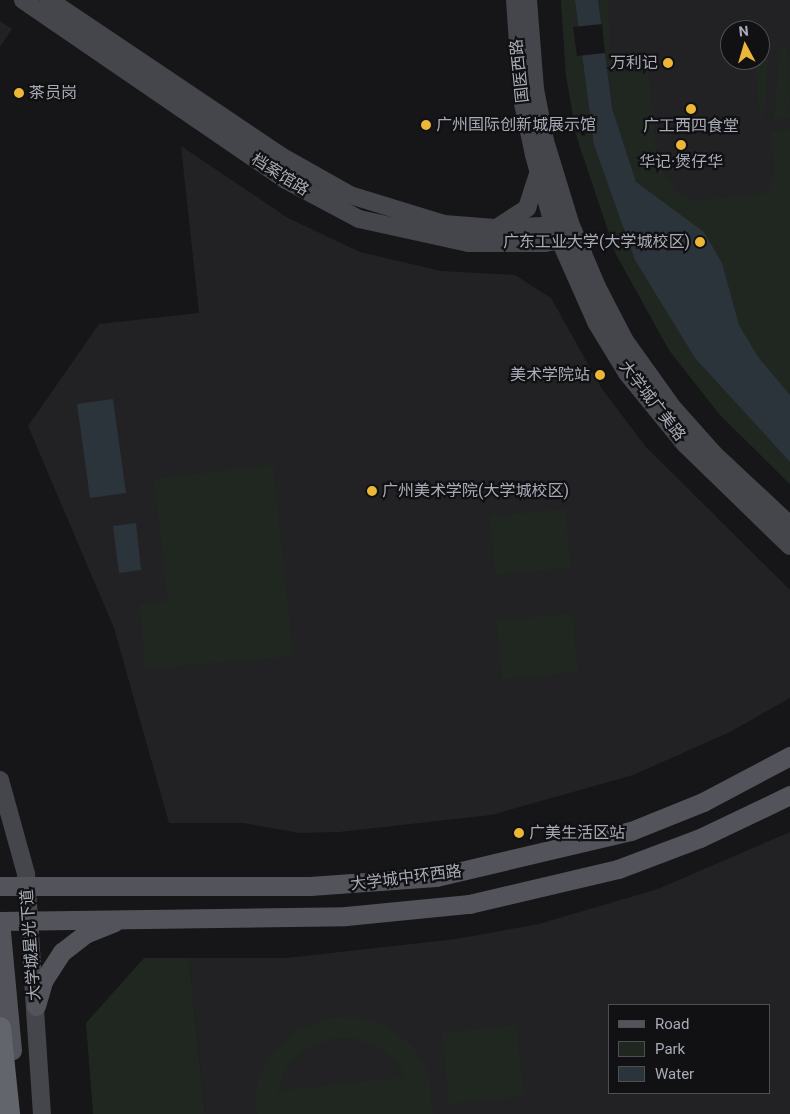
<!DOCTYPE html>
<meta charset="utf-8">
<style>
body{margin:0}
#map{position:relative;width:790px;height:1114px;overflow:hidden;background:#161618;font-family:Roboto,"Noto Sans SC",sans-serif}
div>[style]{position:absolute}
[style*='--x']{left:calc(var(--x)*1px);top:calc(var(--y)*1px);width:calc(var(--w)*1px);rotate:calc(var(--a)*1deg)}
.built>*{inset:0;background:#222225}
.green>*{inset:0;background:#202721}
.water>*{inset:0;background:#2c343b}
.pier>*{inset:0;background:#161618}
.secondary>*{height:18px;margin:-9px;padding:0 9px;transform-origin:9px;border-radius:9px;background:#45464c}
.primary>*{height:19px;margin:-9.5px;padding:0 9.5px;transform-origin:9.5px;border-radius:9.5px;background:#53545b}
.highway>*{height:22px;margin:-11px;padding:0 11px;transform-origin:11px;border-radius:11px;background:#63656d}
.dots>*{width:14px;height:14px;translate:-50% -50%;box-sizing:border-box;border:2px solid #111113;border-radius:50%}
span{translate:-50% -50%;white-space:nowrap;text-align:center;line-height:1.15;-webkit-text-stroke:4.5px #111113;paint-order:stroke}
.poi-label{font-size:16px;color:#a8acb7}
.right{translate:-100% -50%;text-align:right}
.left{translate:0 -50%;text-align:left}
.street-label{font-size:16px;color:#a8acb7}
.legend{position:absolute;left:608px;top:1004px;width:162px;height:90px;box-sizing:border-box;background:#111113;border:1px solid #4d4f55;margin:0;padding:6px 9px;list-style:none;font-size:15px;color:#a8acb7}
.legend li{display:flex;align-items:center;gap:10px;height:25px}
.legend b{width:25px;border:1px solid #4d4f55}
.north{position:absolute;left:720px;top:20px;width:50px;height:50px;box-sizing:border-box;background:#111113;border:1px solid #4d4f55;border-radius:50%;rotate:354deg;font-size:14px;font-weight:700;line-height:20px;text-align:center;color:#a8acb7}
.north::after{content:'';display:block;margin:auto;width:18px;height:22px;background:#ecb739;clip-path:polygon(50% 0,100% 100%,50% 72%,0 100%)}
</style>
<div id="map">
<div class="built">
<i style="clip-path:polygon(evenodd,561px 0,790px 0,790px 484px,720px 415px,669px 350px,616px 254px,577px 138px,566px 75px,561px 0,730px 30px,760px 30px,760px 60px,730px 60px,730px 30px)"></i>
<i style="clip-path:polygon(0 21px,12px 29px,0 47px)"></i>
<i style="clip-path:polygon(181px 146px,288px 218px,360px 252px,441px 271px,515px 275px,551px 298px,602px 389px,646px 447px,790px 590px,790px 698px,730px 732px,633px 775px,491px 815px,339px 832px,300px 833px,243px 823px,169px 823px,114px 628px,28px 426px,99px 324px,199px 313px)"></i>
<i style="clip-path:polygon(evenodd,790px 832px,790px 1114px,205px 1114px,189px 958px,287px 958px,456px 939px,539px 924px,658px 889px,790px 832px,609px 1005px,769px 1005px,769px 1093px,609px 1093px,609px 1005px)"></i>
</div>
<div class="green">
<i style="clip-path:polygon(561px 0,575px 0,594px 145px,635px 260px,695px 358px,790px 462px,790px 484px,720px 415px,669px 350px,616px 254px,577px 138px,566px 75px)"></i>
<i style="clip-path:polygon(598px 0,608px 0,611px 65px,647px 61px,658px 165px,678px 194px,695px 201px,767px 193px,775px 175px,771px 132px,790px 129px,790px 395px,758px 357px,739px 325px,722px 263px,704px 232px,636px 182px,612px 108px)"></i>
<i style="clip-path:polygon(787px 48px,790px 118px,774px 119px,780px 49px)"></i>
<i style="clip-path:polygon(768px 58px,765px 104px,761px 121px,754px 60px)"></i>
<i style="clip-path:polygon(273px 465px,293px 656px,145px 669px,140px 604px,168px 601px,154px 479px)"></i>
<i style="clip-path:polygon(565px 509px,571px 567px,495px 575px,490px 516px)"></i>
<i style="clip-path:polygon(572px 613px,578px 672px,502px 679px,497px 621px)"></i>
<i style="clip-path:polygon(144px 958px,189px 958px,205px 1114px,93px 1114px,86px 1023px)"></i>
<i style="clip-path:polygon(evenodd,359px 1017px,388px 1027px,412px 1046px,428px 1072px,433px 1114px,257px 1114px,255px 1090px,269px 1056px,295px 1031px,328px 1018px,359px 1017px,333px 1038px,355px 1038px,376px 1046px,394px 1059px,406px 1077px,277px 1091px,287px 1066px,307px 1048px,333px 1038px)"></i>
<i style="clip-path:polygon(516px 1025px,524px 1096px,449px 1104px,442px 1033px)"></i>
</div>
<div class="water">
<i style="clip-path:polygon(575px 0,598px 0,612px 108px,636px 182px,704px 232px,722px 263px,739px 325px,758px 357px,790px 395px,790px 462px,695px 358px,635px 260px,594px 145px)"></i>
<i style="clip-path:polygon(113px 399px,126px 493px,90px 498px,77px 404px)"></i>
<i style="clip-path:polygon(136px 523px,141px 570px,119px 573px,113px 526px)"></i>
</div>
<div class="pier">
<i style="clip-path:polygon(602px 24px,605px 53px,577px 56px,573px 27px)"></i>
</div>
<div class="secondary">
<i style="--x:23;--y:0;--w:319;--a:34.4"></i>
<i style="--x:286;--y:180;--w:83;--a:28.1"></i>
<i style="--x:359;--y:219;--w:112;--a:12.4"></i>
<i style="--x:468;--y:243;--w:77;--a:0"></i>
<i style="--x:545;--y:243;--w:31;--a:-11"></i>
<i style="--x:49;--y:0;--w:280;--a:33.9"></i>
<i style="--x:281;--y:156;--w:79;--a:29.5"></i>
<i style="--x:350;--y:195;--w:98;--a:17.1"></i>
<i style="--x:444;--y:224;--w:51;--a:4.5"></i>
<i style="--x:495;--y:228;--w:69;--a:-2.5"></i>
<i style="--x:515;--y:0;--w:99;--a:86"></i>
<i style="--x:522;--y:99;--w:57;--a:77.9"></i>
<i style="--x:534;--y:155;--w:75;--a:74.5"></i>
<i style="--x:554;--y:227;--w:104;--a:66.1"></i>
<i style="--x:596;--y:322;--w:60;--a:58.7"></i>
<i style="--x:627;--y:373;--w:92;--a:50.8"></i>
<i style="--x:685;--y:444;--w:146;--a:44.2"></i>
<i style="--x:528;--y:0;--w:89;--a:85.5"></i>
<i style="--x:535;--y:89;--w:53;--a:79.1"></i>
<i style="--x:545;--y:141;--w:86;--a:73"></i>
<i style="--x:570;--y:223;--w:69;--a:67.1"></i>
<i style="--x:597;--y:287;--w:61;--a:62.6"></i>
<i style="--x:625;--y:341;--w:82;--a:54.4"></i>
<i style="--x:673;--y:408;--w:62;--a:48.3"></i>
<i style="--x:714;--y:454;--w:104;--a:43.1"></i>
<i style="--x:498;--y:227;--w:35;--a:-33"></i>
<i style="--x:527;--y:208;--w:33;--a:-72"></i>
<i style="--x:0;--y:780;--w:98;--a:74.5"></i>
<i style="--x:26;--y:874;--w:241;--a:86.2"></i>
</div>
<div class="primary">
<i style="--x:0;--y:886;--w:310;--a:0"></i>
<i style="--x:310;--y:886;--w:126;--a:-4.1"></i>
<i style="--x:436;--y:877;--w:200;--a:-13.3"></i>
<i style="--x:631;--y:831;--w:78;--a:-21.9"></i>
<i style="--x:703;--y:802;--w:98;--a:-27.9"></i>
<i style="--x:0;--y:921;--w:346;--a:-0.8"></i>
<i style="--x:346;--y:916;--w:124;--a:-5.6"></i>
<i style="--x:469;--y:904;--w:153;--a:-13.2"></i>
<i style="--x:618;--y:869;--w:88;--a:-20.7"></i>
<i style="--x:700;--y:838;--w:100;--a:-25.5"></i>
<i style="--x:0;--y:921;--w:130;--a:84.7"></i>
<i style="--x:36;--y:1006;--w:26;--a:-74"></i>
<i style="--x:43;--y:981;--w:35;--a:-57"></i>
<i style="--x:62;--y:952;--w:29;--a:-38"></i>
<i style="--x:85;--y:934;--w:31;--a:-22"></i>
</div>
<div class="highway">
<i style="--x:0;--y:1028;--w:86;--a:84"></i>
</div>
<div class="dots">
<i style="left:668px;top:63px;background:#ecb739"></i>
<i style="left:19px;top:93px;background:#ecb739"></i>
<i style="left:691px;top:109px;background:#ecb739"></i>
<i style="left:426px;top:125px;background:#ecb739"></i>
<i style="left:681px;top:145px;background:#ecb739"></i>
<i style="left:700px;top:242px;background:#ecb739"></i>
<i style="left:600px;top:375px;background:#ecb739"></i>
<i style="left:372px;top:491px;background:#ecb739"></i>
<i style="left:519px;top:833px;background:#ecb739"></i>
</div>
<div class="poi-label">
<span class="right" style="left:658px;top:63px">万利记</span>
<span class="left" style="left:29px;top:93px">茶员岗</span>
<span class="left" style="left:436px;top:125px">广州国际创新城展示馆</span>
<span style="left:691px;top:126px">广工西四食堂</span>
<span style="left:681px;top:162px">华记·煲仔华</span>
<span class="right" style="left:690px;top:242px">广东工业大学(大学城校区)</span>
<span class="right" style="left:590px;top:375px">美术学院站</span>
<span class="left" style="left:382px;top:491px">广州美术学院(大学城校区)</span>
<span class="left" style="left:529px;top:833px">广美生活区站</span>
</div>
<div class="street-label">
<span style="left:520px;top:71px;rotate:-96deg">国医西路</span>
<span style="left:280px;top:175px;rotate:32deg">档案馆路</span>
<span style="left:652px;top:401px;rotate:52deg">大学城广美路</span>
<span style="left:406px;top:878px;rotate:-7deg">大学城中环西路</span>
<span style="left:31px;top:945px;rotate:-94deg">大学城星光下道</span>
</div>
<ul class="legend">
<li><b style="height:6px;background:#53545b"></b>Road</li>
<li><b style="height:14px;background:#202721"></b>Park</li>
<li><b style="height:14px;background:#2c343b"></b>Water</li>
</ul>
<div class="north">N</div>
</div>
